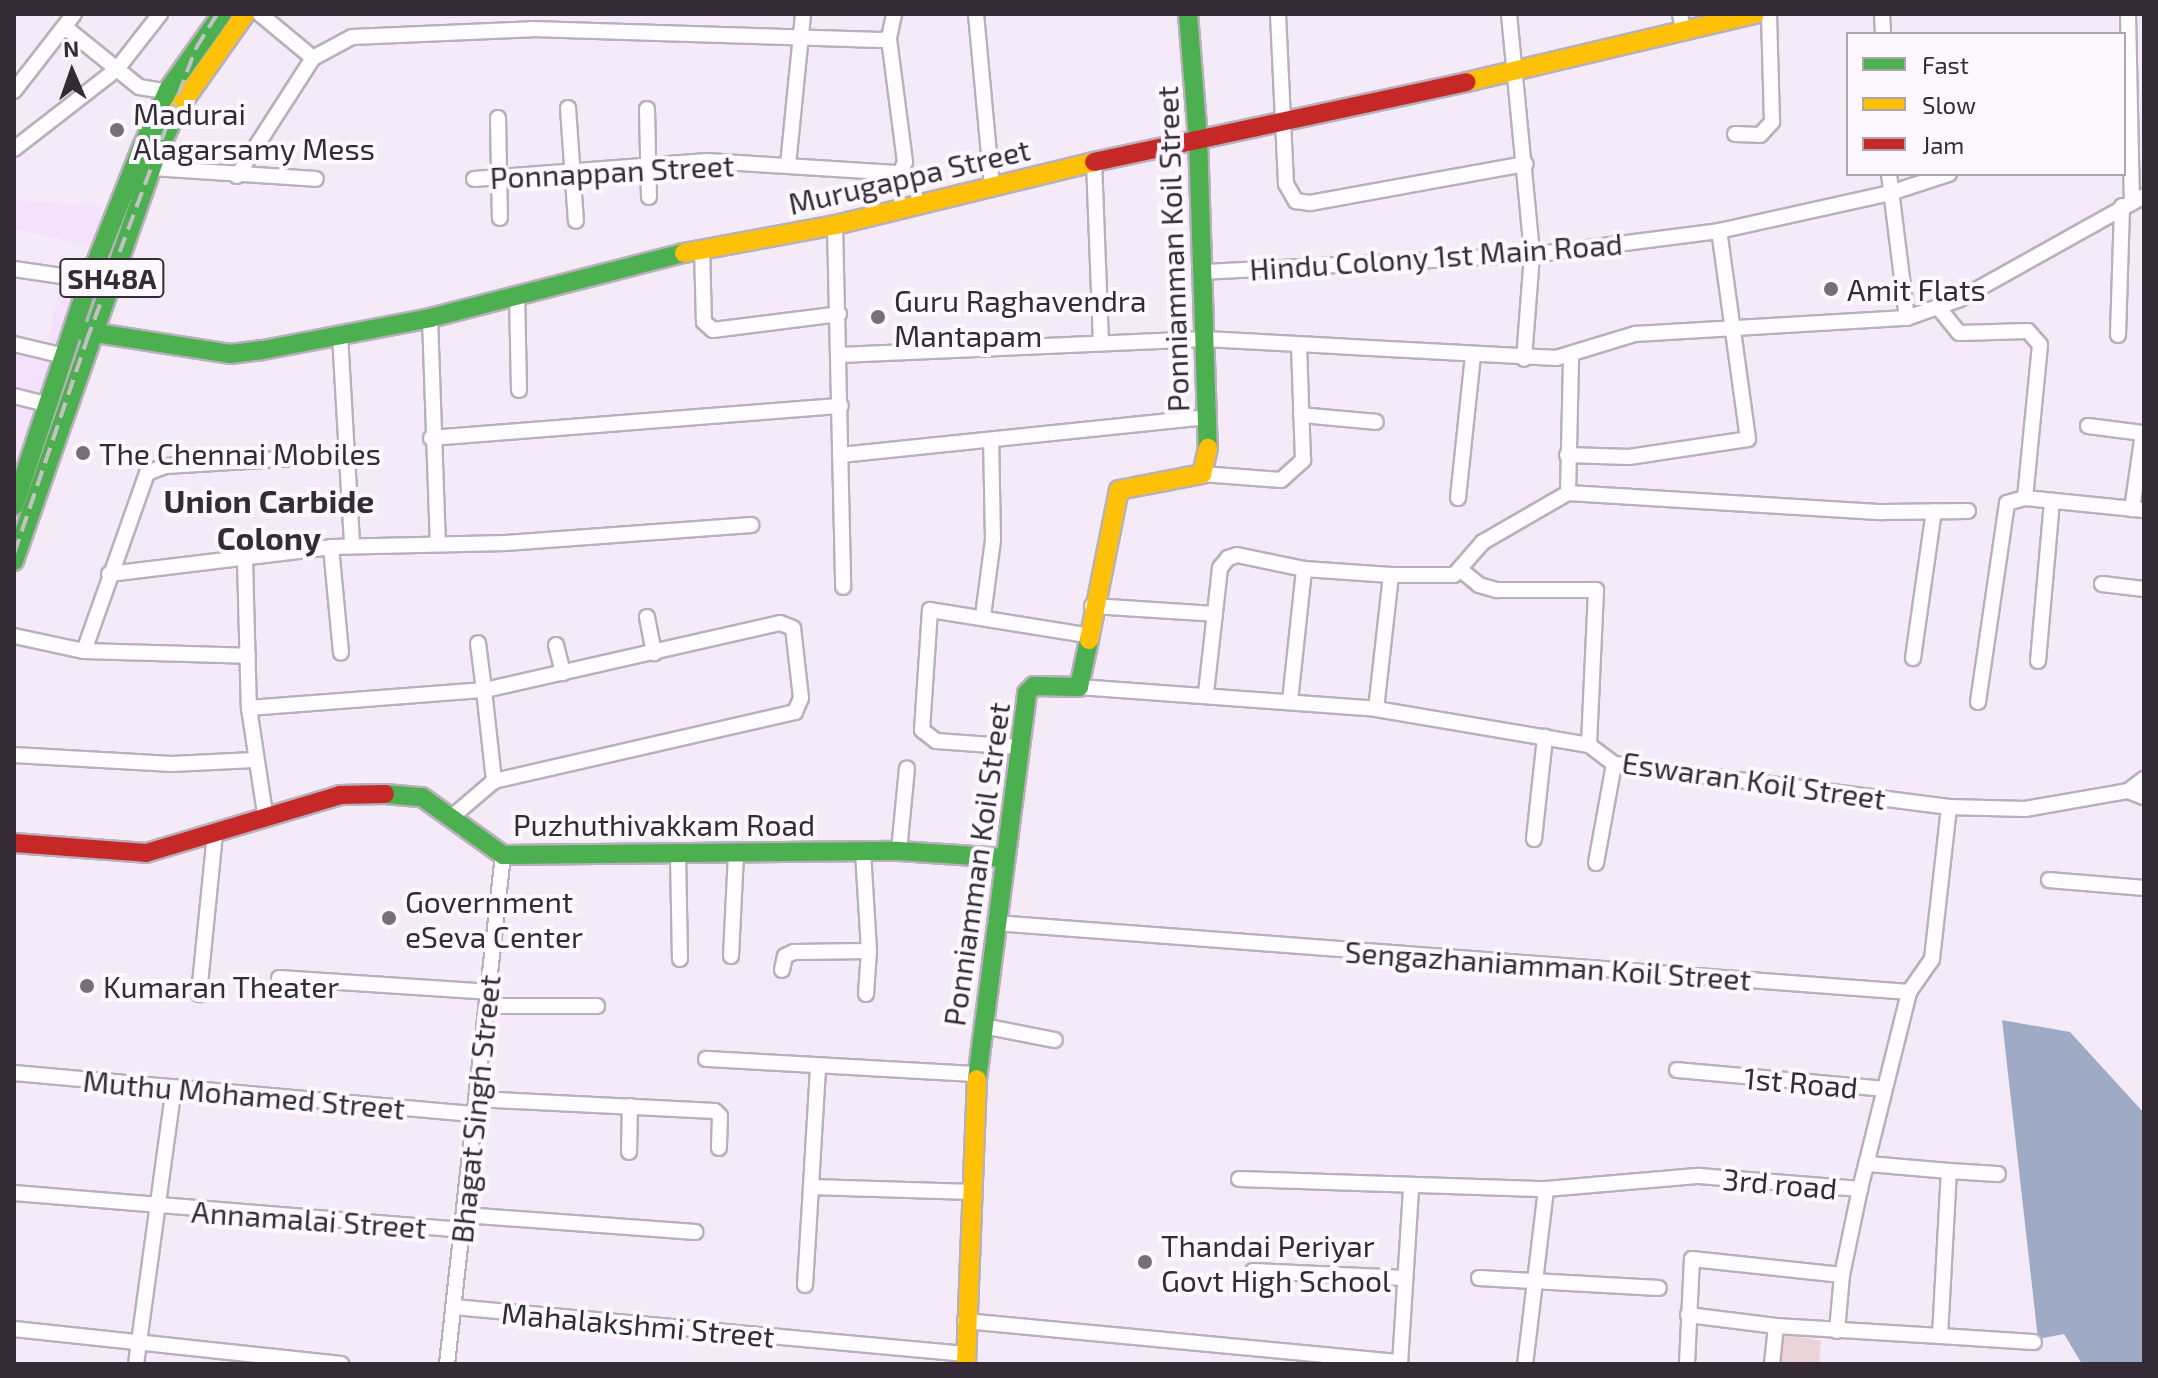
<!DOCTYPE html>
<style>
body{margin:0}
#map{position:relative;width:2158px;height:1378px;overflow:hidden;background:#f5ebf8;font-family:"Exo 2",sans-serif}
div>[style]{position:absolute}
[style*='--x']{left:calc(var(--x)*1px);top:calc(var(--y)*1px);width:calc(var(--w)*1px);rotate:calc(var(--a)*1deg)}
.built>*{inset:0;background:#f5e1fb}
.green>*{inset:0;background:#ecd3d9}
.water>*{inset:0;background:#9fabc5}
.roads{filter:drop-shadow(2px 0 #b8b0bb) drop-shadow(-2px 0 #b8b0bb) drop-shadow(0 2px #b8b0bb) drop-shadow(0 -2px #b8b0bb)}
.street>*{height:14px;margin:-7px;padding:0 7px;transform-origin:7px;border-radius:7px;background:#fefcfe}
.fast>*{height:18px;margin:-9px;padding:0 9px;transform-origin:9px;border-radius:9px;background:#4caf50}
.slow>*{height:18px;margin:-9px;padding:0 9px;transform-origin:9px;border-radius:9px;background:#ffc107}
.jam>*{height:18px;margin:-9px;padding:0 9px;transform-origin:9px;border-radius:9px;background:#c62828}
.rail>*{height:4px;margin-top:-2px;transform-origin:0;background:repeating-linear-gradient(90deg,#c4c1c4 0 16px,transparent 0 24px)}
.dots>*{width:22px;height:22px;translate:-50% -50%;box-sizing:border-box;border:4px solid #fdf8fe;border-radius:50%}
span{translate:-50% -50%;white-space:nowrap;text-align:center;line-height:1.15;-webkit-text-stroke:8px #fdf8fe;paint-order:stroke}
.shield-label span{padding:2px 6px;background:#fdf8fe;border:2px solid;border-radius:6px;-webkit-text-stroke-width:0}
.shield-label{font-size:28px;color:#342b37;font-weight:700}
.poi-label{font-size:30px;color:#342b37}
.left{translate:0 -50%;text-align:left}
.street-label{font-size:30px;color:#342b37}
.neighbourhood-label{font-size:32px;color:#342b37;font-weight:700}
.frame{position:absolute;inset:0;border:16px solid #342b37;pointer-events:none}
.legend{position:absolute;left:1846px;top:32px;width:280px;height:144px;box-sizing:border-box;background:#fdf8fe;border:2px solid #ada6ae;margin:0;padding:10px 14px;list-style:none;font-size:24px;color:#342b37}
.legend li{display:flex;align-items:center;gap:16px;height:40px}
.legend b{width:40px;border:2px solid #ada6ae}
.north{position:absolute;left:32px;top:32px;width:80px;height:80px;-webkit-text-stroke:6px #fdf8fe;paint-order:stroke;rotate:358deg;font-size:22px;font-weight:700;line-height:32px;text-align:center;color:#342b37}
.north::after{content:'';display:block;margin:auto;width:28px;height:36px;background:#342b37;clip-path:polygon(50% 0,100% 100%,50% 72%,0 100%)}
</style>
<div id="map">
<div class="built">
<i style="clip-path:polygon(14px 200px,103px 206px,94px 247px,14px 229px)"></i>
<i style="clip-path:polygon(61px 281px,85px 285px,14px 516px,14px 346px,45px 353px)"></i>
</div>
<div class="green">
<i style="clip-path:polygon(1780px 1332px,1821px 1341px,1819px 1364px,1781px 1364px)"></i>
</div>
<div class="water">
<i style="clip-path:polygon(2002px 1020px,2070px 1032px,2144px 1113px,2144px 1364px,2082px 1364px,2064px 1334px,2038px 1339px)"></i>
</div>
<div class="roads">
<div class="street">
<i style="--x:260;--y:14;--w:69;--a:39.7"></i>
<i style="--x:313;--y:58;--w:44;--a:-28.3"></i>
<i style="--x:352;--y:37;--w:180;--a:-2.5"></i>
<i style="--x:532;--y:29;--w:349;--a:1.8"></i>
<i style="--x:881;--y:40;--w:8;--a:-14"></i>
<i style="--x:889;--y:38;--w:25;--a:-78"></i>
<i style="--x:976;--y:14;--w:172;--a:84.7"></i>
<i style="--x:1278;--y:14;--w:170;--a:87.3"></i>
<i style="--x:1286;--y:184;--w:20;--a:60"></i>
<i style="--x:1296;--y:201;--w:14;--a:8"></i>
<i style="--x:1310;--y:203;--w:219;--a:-10.3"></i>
<i style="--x:1509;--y:14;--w:242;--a:84.5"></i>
<i style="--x:1532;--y:255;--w:104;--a:94.4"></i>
<i style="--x:1680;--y:14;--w:16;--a:79"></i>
<i style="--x:1882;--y:14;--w:20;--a:87"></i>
<i style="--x:2128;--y:14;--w:186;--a:88.8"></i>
<i style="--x:66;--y:28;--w:94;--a:38.9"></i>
<i style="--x:139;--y:87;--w:31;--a:9"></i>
<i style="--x:14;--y:91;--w:98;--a:-52.1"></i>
<i style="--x:568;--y:108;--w:113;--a:86"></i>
<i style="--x:647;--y:109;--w:88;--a:88.7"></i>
<i style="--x:498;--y:118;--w:100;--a:88.9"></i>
<i style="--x:1735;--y:134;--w:25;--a:2"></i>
<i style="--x:1760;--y:135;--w:18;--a:-47"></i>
<i style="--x:1772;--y:122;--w:108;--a:-91.6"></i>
<i style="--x:14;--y:149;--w:130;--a:-37.8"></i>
<i style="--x:117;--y:69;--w:70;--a:-52"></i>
<i style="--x:1094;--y:161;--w:179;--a:87.8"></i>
<i style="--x:788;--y:165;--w:152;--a:-84.3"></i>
<i style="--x:152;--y:168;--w:164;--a:3.8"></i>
<i style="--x:1889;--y:174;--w:145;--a:82.9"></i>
<i style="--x:237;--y:176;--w:140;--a:-57.2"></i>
<i style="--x:474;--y:179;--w:234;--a:-4.4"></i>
<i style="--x:707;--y:161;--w:193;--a:3.6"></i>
<i style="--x:900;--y:173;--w:12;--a:-66"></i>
<i style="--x:905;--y:162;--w:125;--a:-97.4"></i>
<i style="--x:835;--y:225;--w:362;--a:88.7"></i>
<i style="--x:702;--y:248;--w:74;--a:88.5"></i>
<i style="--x:704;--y:322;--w:12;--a:42"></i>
<i style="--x:713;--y:330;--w:127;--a:-7.2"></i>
<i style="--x:14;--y:269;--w:76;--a:8.3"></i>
<i style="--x:1203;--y:272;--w:329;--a:-3"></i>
<i style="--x:1532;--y:255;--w:189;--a:-7.3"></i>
<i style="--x:1719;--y:231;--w:175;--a:-12.5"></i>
<i style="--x:1890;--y:193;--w:62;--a:-17.9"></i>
<i style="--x:517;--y:294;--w:96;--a:88.8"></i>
<i style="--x:1938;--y:307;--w:33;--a:51"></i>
<i style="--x:1959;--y:333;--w:69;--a:-1.7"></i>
<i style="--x:2028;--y:331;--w:18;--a:49"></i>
<i style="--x:2040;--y:345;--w:154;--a:95.6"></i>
<i style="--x:430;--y:318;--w:226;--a:88"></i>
<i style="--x:340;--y:335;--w:211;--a:86.7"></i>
<i style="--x:2118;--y:335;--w:129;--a:-88.2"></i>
<i style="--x:14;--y:344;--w:51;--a:13.5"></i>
<i style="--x:840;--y:355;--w:365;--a:-2.5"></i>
<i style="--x:1205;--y:339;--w:352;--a:3.1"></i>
<i style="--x:1556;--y:358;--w:83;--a:-16.9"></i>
<i style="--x:1635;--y:334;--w:272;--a:-3.4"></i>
<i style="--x:1907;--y:318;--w:56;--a:-19.7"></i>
<i style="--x:1960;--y:299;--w:211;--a:-29.2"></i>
<i style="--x:14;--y:396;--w:34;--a:14"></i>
<i style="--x:1301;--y:415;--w:75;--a:5.3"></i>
<i style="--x:2088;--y:426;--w:55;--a:7.3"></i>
<i style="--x:2143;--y:433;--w:77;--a:98.2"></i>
<i style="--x:431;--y:438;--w:411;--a:-4.5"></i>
<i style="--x:840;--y:455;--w:369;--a:-5.9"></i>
<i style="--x:1567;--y:455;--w:62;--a:1.8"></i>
<i style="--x:1629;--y:457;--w:120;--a:-8.6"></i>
<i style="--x:1748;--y:439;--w:210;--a:-97.9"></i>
<i style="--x:1202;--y:474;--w:79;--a:4.3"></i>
<i style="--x:1281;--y:480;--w:30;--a:-42"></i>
<i style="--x:1303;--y:460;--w:115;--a:-92"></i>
<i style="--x:1568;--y:493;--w:315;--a:3.5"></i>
<i style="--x:1882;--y:512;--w:86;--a:-0.7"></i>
<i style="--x:1458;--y:498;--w:143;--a:-84"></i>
<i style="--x:331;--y:547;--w:106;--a:84.6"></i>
<i style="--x:245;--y:560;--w:148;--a:88.5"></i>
<i style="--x:249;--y:708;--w:107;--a:81.4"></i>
<i style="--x:1462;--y:571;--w:22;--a:39"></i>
<i style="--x:1479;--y:585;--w:19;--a:16"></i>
<i style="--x:1497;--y:590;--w:99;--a:0"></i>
<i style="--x:1596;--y:590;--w:155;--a:92.6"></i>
<i style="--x:109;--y:574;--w:224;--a:-6.9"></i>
<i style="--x:331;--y:547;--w:175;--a:-1.3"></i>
<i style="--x:506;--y:543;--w:246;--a:-4.2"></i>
<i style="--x:2102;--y:584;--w:42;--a:6.8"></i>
<i style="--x:1092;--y:606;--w:123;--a:3.7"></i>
<i style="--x:983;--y:616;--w:77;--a:-82.5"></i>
<i style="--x:993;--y:540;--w:100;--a:-91.1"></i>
<i style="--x:647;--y:617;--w:37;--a:79"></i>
<i style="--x:14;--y:636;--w:72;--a:12.1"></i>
<i style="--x:84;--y:651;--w:164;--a:1.7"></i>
<i style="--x:556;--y:645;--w:29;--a:76"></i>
<i style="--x:84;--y:651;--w:189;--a:-70.5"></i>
<i style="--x:147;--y:473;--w:19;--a:-21"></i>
<i style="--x:165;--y:466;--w:181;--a:-3.5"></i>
<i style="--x:1913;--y:658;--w:148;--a:-81.9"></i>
<i style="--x:2038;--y:661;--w:161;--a:-85"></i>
<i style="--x:1079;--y:687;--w:298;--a:4.2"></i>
<i style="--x:1376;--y:709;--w:216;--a:9.6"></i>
<i style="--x:1589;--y:745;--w:31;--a:37"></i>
<i style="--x:1614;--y:764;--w:338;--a:7.3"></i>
<i style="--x:1949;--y:807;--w:76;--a:1.5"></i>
<i style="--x:2025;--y:809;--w:105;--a:-9.9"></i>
<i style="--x:2128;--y:791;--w:20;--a:-37"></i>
<i style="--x:1206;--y:693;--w:126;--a:-83.6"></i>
<i style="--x:1220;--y:568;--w:13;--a:-51"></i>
<i style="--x:1228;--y:558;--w:9;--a:-18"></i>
<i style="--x:1237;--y:555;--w:68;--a:11.8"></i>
<i style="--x:1304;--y:569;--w:87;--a:3.9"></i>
<i style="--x:1290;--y:701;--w:133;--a:-83.9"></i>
<i style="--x:1978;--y:702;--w:201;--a:-81.7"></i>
<i style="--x:2007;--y:503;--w:19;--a:-16"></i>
<i style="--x:2025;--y:498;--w:120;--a:5.8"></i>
<i style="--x:249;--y:708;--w:236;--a:-4.4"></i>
<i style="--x:484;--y:690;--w:47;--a:-97.3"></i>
<i style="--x:1376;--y:709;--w:135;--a:-83.6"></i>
<i style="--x:1391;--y:575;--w:63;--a:0"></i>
<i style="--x:1454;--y:575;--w:44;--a:-48.7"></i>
<i style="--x:1483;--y:542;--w:98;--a:-30"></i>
<i style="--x:1568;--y:493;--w:135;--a:-88.7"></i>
<i style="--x:1019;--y:747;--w:83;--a:-175.9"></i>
<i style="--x:936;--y:741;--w:18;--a:-142"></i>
<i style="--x:922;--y:730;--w:120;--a:-86.2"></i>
<i style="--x:930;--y:610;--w:158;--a:9.1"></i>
<i style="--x:14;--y:755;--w:158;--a:3.3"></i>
<i style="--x:172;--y:764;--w:82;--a:-2.8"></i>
<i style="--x:2128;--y:791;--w:17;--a:21"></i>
<i style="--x:453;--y:816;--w:54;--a:-40.5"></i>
<i style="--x:494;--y:781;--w:309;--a:-12.9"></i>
<i style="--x:795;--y:712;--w:15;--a:-67"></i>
<i style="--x:801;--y:698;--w:70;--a:-96.5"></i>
<i style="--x:793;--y:628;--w:14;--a:-159"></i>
<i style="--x:780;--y:623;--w:303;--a:167.2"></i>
<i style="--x:484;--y:690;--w:92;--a:83.7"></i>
<i style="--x:1534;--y:839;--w:103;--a:-83.8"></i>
<i style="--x:899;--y:851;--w:83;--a:-84.5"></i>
<i style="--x:863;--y:852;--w:99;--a:86.5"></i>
<i style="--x:869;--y:951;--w:43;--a:94"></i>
<i style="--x:678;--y:855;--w:104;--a:88.9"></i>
<i style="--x:1596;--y:863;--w:101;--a:-79.7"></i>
<i style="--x:2049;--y:880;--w:95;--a:4.8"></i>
<i style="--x:995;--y:923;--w:917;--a:4.32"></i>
<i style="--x:1909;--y:992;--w:40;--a:-55.1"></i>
<i style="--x:1932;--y:959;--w:153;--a:-83.6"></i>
<i style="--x:731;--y:956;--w:101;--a:-87.2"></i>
<i style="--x:782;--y:970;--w:14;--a:-78"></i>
<i style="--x:785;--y:956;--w:10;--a:-24"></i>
<i style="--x:794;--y:952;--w:75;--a:-0.8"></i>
<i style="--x:279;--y:978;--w:209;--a:3.8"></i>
<i style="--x:199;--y:994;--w:161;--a:-84.3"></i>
<i style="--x:486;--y:1006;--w:111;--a:0"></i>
<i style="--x:983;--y:1026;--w:73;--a:11"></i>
<i style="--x:706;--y:1059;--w:271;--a:3.2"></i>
<i style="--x:818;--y:1068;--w:119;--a:93.4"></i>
<i style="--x:811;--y:1187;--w:162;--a:1.8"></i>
<i style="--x:1677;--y:1070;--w:208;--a:5.2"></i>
<i style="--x:14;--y:1073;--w:463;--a:5.1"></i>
<i style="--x:476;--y:1099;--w:239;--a:2.9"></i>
<i style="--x:715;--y:1111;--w:7;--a:45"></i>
<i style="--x:720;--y:1116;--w:32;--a:92"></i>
<i style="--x:629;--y:1152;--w:46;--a:-88.8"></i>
<i style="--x:1949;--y:1171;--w:49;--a:3.5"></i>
<i style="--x:1239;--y:1179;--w:307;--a:1.9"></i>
<i style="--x:1546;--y:1189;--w:176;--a:96.8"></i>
<i style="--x:1546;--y:1189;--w:154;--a:-4.9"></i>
<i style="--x:1699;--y:1176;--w:162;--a:4.6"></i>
<i style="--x:1860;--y:1189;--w:203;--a:-76"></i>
<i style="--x:14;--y:1193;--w:450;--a:4.7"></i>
<i style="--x:464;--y:1215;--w:232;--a:4.2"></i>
<i style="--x:1253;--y:1271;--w:152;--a:2.6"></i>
<i style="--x:1479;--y:1278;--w:180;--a:3.2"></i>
<i style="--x:805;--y:1285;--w:98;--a:-86.5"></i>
<i style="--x:454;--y:1307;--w:514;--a:5.24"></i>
<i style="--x:1688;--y:1315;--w:89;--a:7.1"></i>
<i style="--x:1776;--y:1326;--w:38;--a:96"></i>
<i style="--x:965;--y:1321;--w:437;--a:5.4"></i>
<i style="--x:1776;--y:1326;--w:164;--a:3.5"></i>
<i style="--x:1940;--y:1336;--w:165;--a:-86.9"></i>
<i style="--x:1949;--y:1171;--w:81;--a:-175.1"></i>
<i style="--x:14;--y:1329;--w:329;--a:6.1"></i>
<i style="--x:1837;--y:1331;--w:56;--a:-84.9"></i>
<i style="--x:1940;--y:1336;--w:94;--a:3.7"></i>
<i style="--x:136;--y:1364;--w:279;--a:-82.2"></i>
<i style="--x:447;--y:1364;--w:512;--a:-83.72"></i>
<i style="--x:1400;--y:1364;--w:176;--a:-86.4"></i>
<i style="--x:1687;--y:1364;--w:105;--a:-87.3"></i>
<i style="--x:1692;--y:1259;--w:151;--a:6.1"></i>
<i style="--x:1842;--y:1275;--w:88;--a:-78.2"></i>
</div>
<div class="fast">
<i style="--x:1188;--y:14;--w:123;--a:85.4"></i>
<i style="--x:1198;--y:137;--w:311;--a:88.2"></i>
<i style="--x:77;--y:330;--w:155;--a:8.9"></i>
<i style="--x:230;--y:354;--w:33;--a:-7"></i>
<i style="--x:263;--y:350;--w:170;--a:-10.8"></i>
<i style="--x:430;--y:318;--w:262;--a:-14.4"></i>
<i style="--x:14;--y:506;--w:238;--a:-71.6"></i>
<i style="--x:89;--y:280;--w:143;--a:-68.3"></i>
<i style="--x:142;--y:147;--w:63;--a:-65.5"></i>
<i style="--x:168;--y:90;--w:93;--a:-54.6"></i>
<i style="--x:14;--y:561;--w:430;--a:-70.7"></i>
<i style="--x:156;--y:155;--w:51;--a:-64.4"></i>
<i style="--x:385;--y:794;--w:37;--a:5"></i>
<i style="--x:422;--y:797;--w:100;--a:35.6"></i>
<i style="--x:503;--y:855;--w:396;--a:-0.6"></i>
<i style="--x:899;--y:851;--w:105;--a:3.8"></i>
<i style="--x:977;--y:1079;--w:389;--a:-82.6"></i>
<i style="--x:1027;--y:693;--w:10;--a:-45"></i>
<i style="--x:1034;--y:686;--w:45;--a:1.3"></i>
<i style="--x:1079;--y:687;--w:48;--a:-78"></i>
</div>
<div class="slow">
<i style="--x:1467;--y:82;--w:296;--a:-13.3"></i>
<i style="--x:178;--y:109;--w:116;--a:-54.8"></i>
<i style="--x:684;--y:253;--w:154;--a:-10.5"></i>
<i style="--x:835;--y:225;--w:267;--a:-13.7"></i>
<i style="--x:1089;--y:640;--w:153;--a:-78.7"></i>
<i style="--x:1119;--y:490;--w:85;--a:-10.9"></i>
<i style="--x:1202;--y:474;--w:27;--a:-77"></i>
<i style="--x:966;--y:1364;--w:285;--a:-87.8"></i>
</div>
<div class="jam">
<i style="--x:1094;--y:162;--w:381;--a:-12.1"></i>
<i style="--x:14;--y:843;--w:132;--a:4.3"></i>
<i style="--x:146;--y:853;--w:202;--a:-16.6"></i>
<i style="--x:340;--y:795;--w:45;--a:-1.3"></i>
</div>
</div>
<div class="rail">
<i style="--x:14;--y:554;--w:224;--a:-71.2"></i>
<i style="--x:86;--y:342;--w:314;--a:-69.5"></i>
<i style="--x:196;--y:48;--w:40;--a:-58"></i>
</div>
<div class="dots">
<i style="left:117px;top:130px;background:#786e7b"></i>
<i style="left:1831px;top:289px;background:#786e7b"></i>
<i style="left:878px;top:317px;background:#786e7b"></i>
<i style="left:83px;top:453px;background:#786e7b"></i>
<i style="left:389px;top:918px;background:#786e7b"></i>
<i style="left:87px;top:986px;background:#786e7b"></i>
<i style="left:1145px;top:1262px;background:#786e7b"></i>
</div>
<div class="shield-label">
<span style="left:112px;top:278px">SH48A</span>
</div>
<div class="poi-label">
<span class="left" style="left:133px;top:130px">Madurai<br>Alagarsamy Mess</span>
<span class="left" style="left:1847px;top:289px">Amit Flats</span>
<span class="left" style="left:894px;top:317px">Guru Raghavendra<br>Mantapam</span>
<span class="left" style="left:99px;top:453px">The Chennai Mobiles</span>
<span class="left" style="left:405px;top:918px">Government<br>eSeva Center</span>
<span class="left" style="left:103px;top:986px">Kumaran Theater</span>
<span class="left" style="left:1161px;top:1262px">Thandai Periyar<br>Govt High School</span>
</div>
<div class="street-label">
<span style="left:612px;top:171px;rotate:-3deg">Ponnappan Street</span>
<span style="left:909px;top:176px;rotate:-13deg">Murugappa Street</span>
<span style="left:1172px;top:249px;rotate:-92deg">Ponniamman Koil Street</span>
<span style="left:1436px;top:256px;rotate:-4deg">Hindu Colony 1st Main Road</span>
<span style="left:1754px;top:780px;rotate:8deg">Eswaran Koil Street</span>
<span style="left:664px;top:824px">Puzhuthivakkam Road</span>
<span style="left:976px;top:864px;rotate:-82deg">Ponniamman Koil Street</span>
<span style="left:1548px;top:965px;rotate:4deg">Sengazhaniamman Koil Street</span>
<span style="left:1801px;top:1082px;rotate:5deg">1st Road</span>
<span style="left:244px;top:1094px;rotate:5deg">Muthu Mohamed Street</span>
<span style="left:475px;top:1109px;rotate:-84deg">Bhagat Singh Street</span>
<span style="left:1780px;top:1183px;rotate:5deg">3rd road</span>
<span style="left:309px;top:1219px;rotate:4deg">Annamalai Street</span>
<span style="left:638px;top:1324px;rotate:5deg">Mahalakshmi Street</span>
</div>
<div class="neighbourhood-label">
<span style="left:269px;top:519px">Union Carbide<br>Colony</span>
</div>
<div class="frame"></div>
<ul class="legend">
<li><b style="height:10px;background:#4caf50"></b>Fast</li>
<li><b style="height:10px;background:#ffc107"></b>Slow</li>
<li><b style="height:10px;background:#c62828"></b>Jam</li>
</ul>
<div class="north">N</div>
</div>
